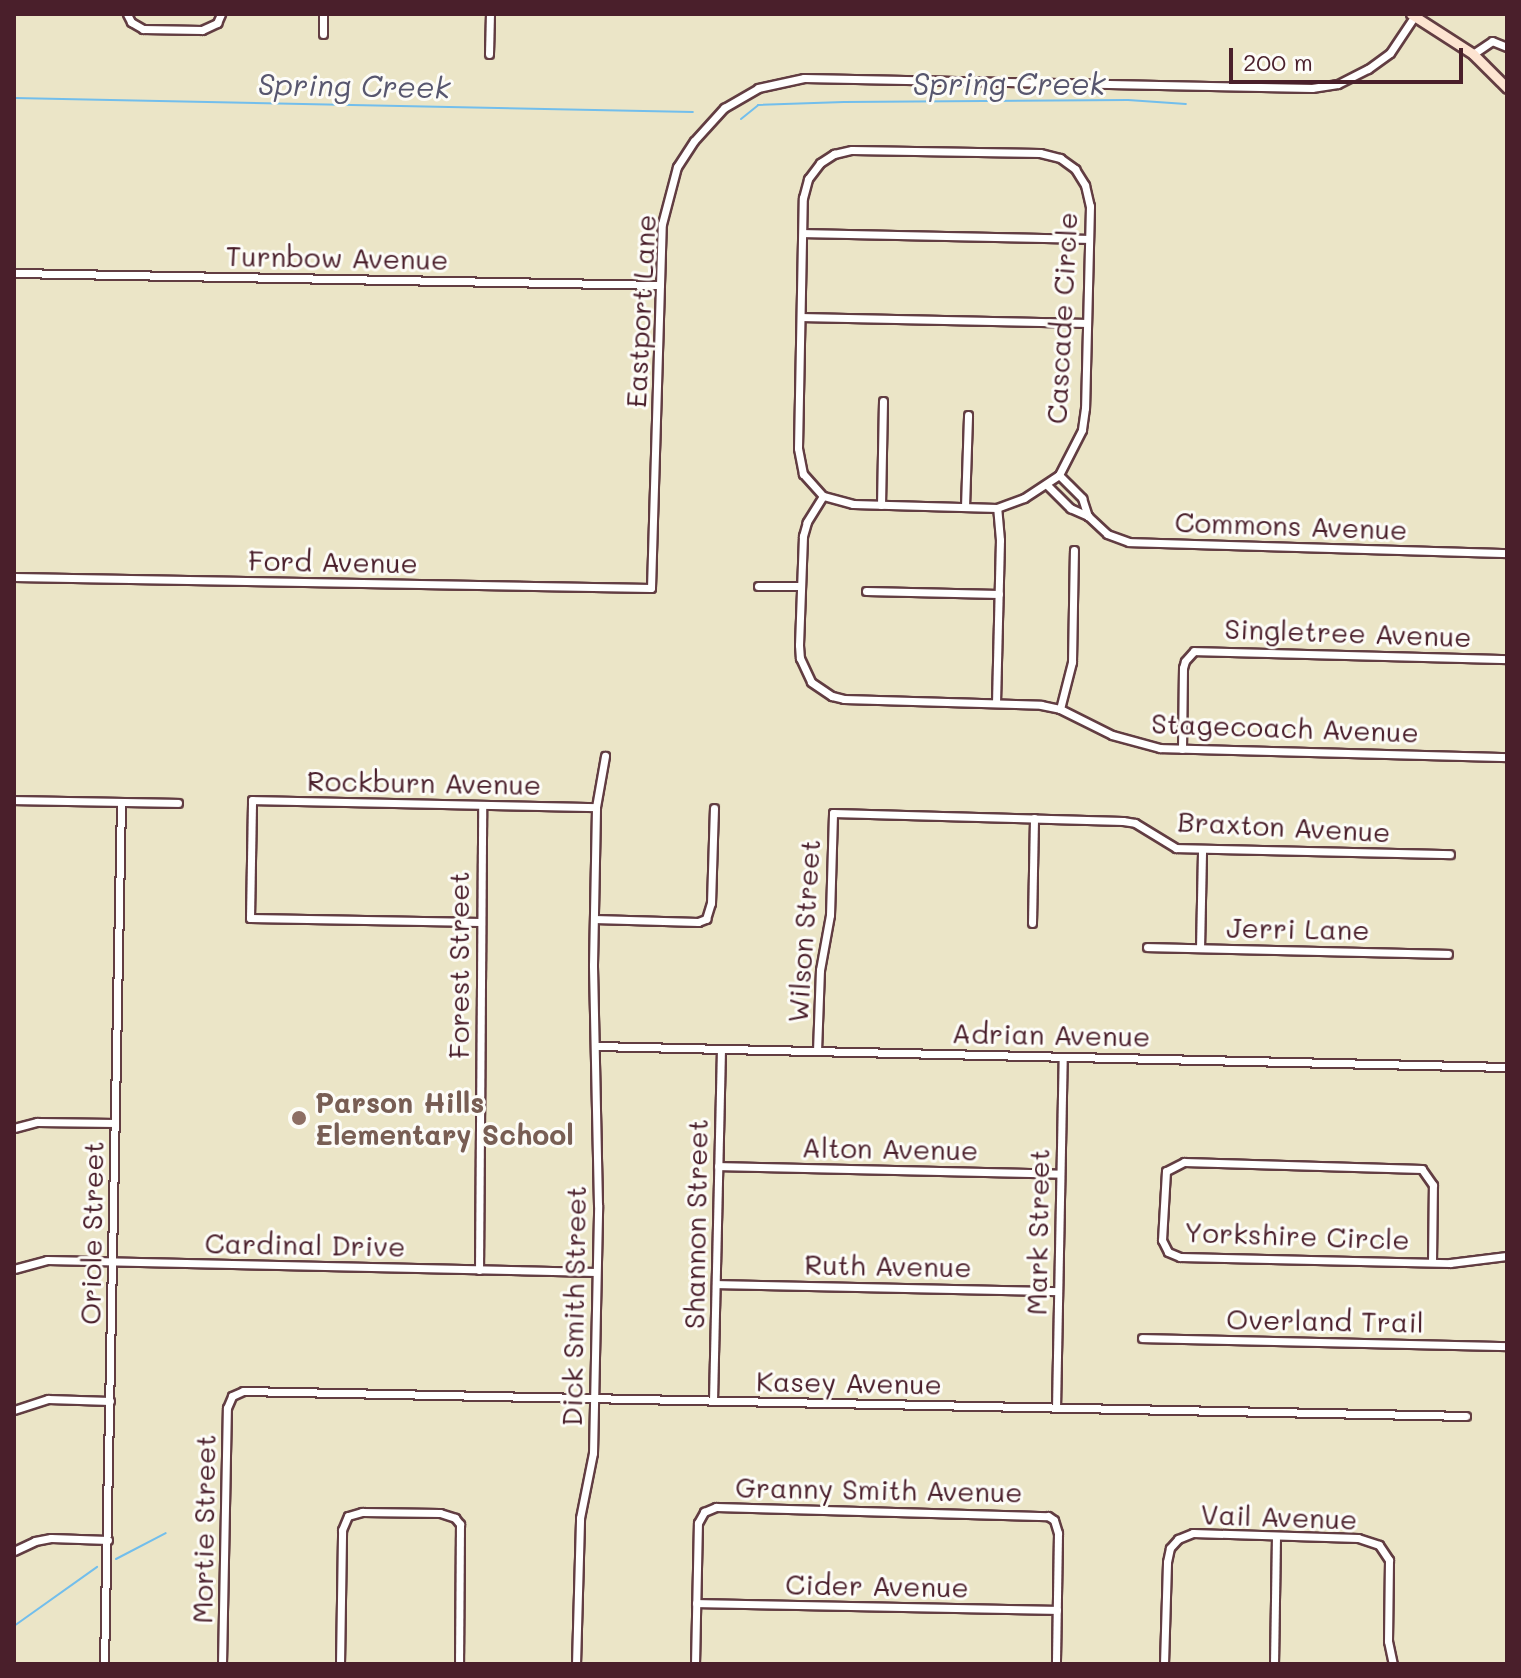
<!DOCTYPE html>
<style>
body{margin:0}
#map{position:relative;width:1521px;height:1678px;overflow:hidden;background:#ebe5c7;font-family:Mali,sans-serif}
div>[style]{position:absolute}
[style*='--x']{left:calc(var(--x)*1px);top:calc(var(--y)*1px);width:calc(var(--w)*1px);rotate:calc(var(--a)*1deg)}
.stream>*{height:2px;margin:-1px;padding:0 1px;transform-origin:1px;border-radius:1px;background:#72beec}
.roads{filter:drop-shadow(2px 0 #623d42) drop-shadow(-2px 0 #623d42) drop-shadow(0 2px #623d42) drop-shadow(0 -2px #623d42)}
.minor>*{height:7px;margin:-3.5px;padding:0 3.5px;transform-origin:3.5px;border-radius:3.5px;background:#fff}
.secondary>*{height:9px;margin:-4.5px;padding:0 4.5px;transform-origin:4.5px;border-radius:4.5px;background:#fde4d1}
.dots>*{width:22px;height:22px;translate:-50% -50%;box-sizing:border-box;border:4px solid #fdfcf7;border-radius:50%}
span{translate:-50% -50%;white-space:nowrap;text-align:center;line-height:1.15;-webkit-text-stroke:6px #fdfcf7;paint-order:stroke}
.street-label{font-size:28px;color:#4a1f2b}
.education-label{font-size:28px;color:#785e54;font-weight:700}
.left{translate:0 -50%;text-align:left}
.water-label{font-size:30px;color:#58576f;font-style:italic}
.frame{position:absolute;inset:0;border:16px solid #4a1f2b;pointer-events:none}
.scale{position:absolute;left:1229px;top:48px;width:234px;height:36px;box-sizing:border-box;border:4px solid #4a1f2b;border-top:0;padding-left:10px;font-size:24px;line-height:28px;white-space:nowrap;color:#4a1f2b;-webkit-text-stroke:6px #fdfcf7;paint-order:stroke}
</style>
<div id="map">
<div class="stream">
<i style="--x:14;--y:98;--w:679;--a:1.18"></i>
<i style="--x:741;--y:119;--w:22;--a:-39"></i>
<i style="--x:758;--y:105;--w:86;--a:-2"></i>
<i style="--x:844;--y:102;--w:284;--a:-0.4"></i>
<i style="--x:1128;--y:100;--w:58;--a:3.9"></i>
<i style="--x:116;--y:1559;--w:56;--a:-27.5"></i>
<i style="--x:14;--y:1626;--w:102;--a:-35.4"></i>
</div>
<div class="roads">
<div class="minor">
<i style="--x:127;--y:14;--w:9;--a:63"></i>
<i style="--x:131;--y:22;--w:14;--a:30"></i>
<i style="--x:143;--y:29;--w:59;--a:1"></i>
<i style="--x:202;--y:30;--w:17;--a:-25"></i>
<i style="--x:217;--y:23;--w:10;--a:-66"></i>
<i style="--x:323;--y:34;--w:20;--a:-90"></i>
<i style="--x:489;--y:54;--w:40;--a:-88.6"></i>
<i style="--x:1473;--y:54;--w:23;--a:-34"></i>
<i style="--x:1492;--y:41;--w:16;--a:22"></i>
<i style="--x:852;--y:150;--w:188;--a:0.9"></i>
<i style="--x:1040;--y:153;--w:21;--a:14"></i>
<i style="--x:1060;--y:158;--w:19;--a:36"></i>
<i style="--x:1075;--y:169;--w:19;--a:58"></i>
<i style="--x:1085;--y:185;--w:22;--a:77"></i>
<i style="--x:1090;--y:206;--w:202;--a:91.4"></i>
<i style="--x:1085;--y:408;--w:22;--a:98"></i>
<i style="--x:1082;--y:430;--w:51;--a:117.1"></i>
<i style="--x:1059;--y:475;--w:42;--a:146.7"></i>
<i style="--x:1024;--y:498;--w:29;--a:160"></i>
<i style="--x:997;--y:508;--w:144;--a:-178.4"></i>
<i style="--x:853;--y:504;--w:31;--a:-165"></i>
<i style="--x:823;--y:496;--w:30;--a:-132"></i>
<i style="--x:803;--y:474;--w:26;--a:-101"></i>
<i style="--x:798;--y:448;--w:250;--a:-88.9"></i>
<i style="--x:803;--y:198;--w:20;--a:-75"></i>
<i style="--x:808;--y:179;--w:20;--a:-53"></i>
<i style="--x:820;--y:163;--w:17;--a:-33"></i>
<i style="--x:834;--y:154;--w:18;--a:-13"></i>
<i style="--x:803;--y:233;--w:286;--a:1.2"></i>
<i style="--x:14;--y:273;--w:646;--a:1.06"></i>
<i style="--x:803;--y:317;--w:282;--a:1.2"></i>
<i style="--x:1059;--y:475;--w:33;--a:45"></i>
<i style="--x:1082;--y:498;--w:19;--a:72"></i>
<i style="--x:1047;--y:485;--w:33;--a:45"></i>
<i style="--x:1070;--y:508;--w:20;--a:24"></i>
<i style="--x:1088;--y:516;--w:26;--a:43"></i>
<i style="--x:1107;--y:534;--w:23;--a:20"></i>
<i style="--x:1129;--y:542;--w:378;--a:1.7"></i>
<i style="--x:823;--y:496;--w:31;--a:122"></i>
<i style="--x:807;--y:522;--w:15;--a:106"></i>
<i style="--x:803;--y:536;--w:109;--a:92.1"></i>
<i style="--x:799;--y:645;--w:13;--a:86"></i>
<i style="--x:800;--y:658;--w:26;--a:65"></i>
<i style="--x:811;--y:682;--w:25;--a:34"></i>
<i style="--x:832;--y:696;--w:12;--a:14"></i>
<i style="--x:844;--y:699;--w:197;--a:1.7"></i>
<i style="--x:1041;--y:705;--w:19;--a:12"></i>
<i style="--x:1060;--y:709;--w:58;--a:26.6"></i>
<i style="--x:1112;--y:735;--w:50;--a:15.2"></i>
<i style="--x:1160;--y:748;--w:347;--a:1.5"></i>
<i style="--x:881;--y:505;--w:104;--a:-88.9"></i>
<i style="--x:965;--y:507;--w:92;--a:-88.1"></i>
<i style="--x:14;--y:577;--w:637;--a:0.99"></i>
<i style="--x:651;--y:588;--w:364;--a:-88.3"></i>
<i style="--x:662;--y:224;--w:59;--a:-75.3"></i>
<i style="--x:677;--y:167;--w:31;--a:-57"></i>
<i style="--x:694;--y:141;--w:45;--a:-47.7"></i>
<i style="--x:724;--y:108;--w:39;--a:-30"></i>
<i style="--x:758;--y:88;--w:47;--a:-12.3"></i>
<i style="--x:804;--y:78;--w:508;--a:1.13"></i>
<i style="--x:1312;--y:88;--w:26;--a:-9"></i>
<i style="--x:1338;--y:84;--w:34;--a:-27"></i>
<i style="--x:1368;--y:69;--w:27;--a:-36"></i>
<i style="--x:1390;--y:53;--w:47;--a:-56.3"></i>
<i style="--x:758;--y:586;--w:43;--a:0"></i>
<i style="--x:866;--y:591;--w:133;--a:1.3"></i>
<i style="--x:996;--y:703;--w:163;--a:-88.6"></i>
<i style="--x:1000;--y:540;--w:32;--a:-95"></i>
<i style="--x:1060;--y:709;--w:49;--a:-75.7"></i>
<i style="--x:1072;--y:662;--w:112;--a:-89"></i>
<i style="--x:1182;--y:749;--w:81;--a:-89.3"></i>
<i style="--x:1183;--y:668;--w:7;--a:-74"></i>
<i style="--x:1185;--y:661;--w:13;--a:-48"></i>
<i style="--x:1194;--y:651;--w:313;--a:1.5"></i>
<i style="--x:14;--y:800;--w:164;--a:1"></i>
<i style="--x:594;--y:919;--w:104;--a:1.7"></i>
<i style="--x:698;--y:922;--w:9;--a:-21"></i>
<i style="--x:706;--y:919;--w:17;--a:-73"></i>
<i style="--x:711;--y:903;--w:95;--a:-88.2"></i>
<i style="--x:480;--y:922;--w:230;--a:-179"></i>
<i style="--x:250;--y:918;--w:118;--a:-89"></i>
<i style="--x:252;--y:800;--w:344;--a:1.2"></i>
<i style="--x:1032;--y:923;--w:105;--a:-88.9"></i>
<i style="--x:1147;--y:947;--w:301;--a:1.3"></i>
<i style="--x:1200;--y:948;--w:99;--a:-88.8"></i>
<i style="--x:595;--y:1046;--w:912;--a:1.32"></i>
<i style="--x:817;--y:1051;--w:81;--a:-87.9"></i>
<i style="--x:820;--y:970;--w:56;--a:-79.7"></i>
<i style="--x:830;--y:915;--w:102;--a:-88.3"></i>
<i style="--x:833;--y:813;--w:290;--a:1.6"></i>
<i style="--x:1123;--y:821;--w:12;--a:9"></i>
<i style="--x:1135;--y:823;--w:48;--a:31.4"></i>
<i style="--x:1176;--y:848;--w:274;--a:1.3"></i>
<i style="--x:14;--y:1128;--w:24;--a:-15"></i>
<i style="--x:37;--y:1122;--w:78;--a:0.7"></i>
<i style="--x:718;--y:1166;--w:342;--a:1.3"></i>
<i style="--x:1432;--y:1262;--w:77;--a:-89.3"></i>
<i style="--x:1433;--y:1185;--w:19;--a:-125"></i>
<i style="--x:1422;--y:1169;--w:238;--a:-178.3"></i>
<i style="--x:1184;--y:1162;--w:20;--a:153"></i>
<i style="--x:1166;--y:1171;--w:69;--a:93.3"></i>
<i style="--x:1162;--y:1240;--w:13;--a:63"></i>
<i style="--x:1168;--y:1252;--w:13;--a:23"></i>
<i style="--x:1180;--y:1257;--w:270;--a:1.3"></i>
<i style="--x:1450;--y:1263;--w:57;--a:-7"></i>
<i style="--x:14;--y:1269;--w:34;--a:-15"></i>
<i style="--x:47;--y:1260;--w:549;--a:1.25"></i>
<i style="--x:479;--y:1270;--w:465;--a:-89.6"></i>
<i style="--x:716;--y:1284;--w:342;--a:1.2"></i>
<i style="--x:1142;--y:1338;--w:365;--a:1.3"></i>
<i style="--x:713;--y:1401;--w:352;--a:-88.7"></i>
<i style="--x:1056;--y:1408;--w:351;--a:-88.9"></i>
<i style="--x:14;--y:1410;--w:36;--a:-18"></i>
<i style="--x:48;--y:1399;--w:62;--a:1.8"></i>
<i style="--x:14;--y:1551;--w:23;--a:-25"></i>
<i style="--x:35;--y:1541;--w:16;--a:-11"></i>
<i style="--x:51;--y:1538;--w:57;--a:2"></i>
<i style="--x:696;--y:1603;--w:361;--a:1.1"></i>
<i style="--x:104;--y:1664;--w:862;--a:-88.87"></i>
<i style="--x:222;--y:1664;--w:256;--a:-88.9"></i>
<i style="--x:227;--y:1408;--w:13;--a:-67"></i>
<i style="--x:232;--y:1396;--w:12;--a:-24"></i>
<i style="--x:243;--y:1391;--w:1223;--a:1.17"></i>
<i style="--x:340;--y:1664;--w:134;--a:-89.1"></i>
<i style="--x:342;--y:1530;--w:15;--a:-67"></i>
<i style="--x:348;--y:1516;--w:15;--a:-16"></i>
<i style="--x:362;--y:1512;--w:78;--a:0.7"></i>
<i style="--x:440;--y:1513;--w:16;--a:18"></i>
<i style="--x:455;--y:1518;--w:8;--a:50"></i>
<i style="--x:460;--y:1524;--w:140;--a:90.4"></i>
<i style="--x:576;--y:1664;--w:146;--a:-88.4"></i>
<i style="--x:580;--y:1518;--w:66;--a:-78.7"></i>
<i style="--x:593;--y:1453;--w:248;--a:-88.8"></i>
<i style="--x:598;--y:1205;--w:240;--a:-91.2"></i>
<i style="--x:593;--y:965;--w:158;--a:-88.9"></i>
<i style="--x:596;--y:807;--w:52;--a:-80"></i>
<i style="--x:695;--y:1664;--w:141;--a:-88.8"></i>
<i style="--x:698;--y:1523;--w:13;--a:-61"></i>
<i style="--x:704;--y:1512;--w:13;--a:-23"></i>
<i style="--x:716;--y:1507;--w:332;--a:1.6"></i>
<i style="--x:1048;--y:1516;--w:7;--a:34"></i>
<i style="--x:1054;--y:1520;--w:14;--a:73"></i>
<i style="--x:1058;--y:1533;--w:131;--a:90.9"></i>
<i style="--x:1164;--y:1664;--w:102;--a:-88.3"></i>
<i style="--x:1167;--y:1562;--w:14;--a:-78"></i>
<i style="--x:1170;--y:1548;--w:12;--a:-48"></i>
<i style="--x:1178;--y:1539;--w:16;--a:-22"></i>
<i style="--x:1193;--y:1533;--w:165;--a:1.7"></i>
<i style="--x:1358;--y:1538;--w:22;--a:18"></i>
<i style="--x:1379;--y:1545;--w:18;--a:56"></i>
<i style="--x:1389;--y:1560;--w:81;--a:90.7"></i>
<i style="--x:1388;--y:1641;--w:24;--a:78"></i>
<i style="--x:1274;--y:1664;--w:128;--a:-89.1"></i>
</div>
<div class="secondary">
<i style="--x:1411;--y:14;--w:74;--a:32.8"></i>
<i style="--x:1473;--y:54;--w:48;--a:45"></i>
</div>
</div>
<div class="dots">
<i style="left:299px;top:1118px;background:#8d6e63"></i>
</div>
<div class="street-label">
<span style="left:337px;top:257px;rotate:1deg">Turnbow Avenue</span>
<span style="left:640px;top:311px;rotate:-87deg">Eastport Lane</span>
<span style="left:1061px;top:318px;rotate:-87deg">Cascade Circle</span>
<span style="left:1291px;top:525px;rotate:2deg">Commons Avenue</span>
<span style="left:333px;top:561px;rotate:1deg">Ford Avenue</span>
<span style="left:1348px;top:632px;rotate:2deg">Singletree Avenue</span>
<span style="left:1285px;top:727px;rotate:2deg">Stagecoach Avenue</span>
<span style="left:424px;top:782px;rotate:1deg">Rockburn Avenue</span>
<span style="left:1284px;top:826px;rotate:3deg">Braxton Avenue</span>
<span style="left:1298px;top:928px;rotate:1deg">Jerri Lane</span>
<span style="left:803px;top:931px;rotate:-86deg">Wilson Street</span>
<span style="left:458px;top:965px;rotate:-90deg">Forest Street</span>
<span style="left:1051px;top:1034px;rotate:1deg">Adrian Avenue</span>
<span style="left:890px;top:1148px;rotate:1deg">Alton Avenue</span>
<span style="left:695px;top:1224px;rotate:-89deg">Shannon Street</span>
<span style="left:1037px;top:1232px;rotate:-89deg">Mark Street</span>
<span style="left:91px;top:1233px;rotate:-89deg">Oriole Street</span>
<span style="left:1297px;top:1235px;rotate:2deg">Yorkshire Circle</span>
<span style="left:305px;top:1244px;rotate:1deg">Cardinal Drive</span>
<span style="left:888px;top:1265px;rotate:1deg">Ruth Avenue</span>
<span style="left:573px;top:1306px;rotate:-89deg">Dick Smith Street</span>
<span style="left:1325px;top:1320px;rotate:1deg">Overland Trail</span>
<span style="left:849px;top:1382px;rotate:1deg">Kasey Avenue</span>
<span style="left:879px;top:1489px;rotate:1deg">Granny Smith Avenue</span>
<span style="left:1279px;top:1516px;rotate:2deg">Vail Avenue</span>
<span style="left:203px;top:1529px;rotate:-89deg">Mortie Street</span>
<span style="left:877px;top:1585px;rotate:1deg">Cider Avenue</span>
</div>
<div class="education-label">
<span class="left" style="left:315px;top:1118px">Parson Hills<br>Elementary School</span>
</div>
<div class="water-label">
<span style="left:1009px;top:83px">Spring Creek</span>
<span style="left:354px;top:85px;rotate:1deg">Spring Creek</span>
</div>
<div class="frame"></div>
<div class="scale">200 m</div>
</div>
